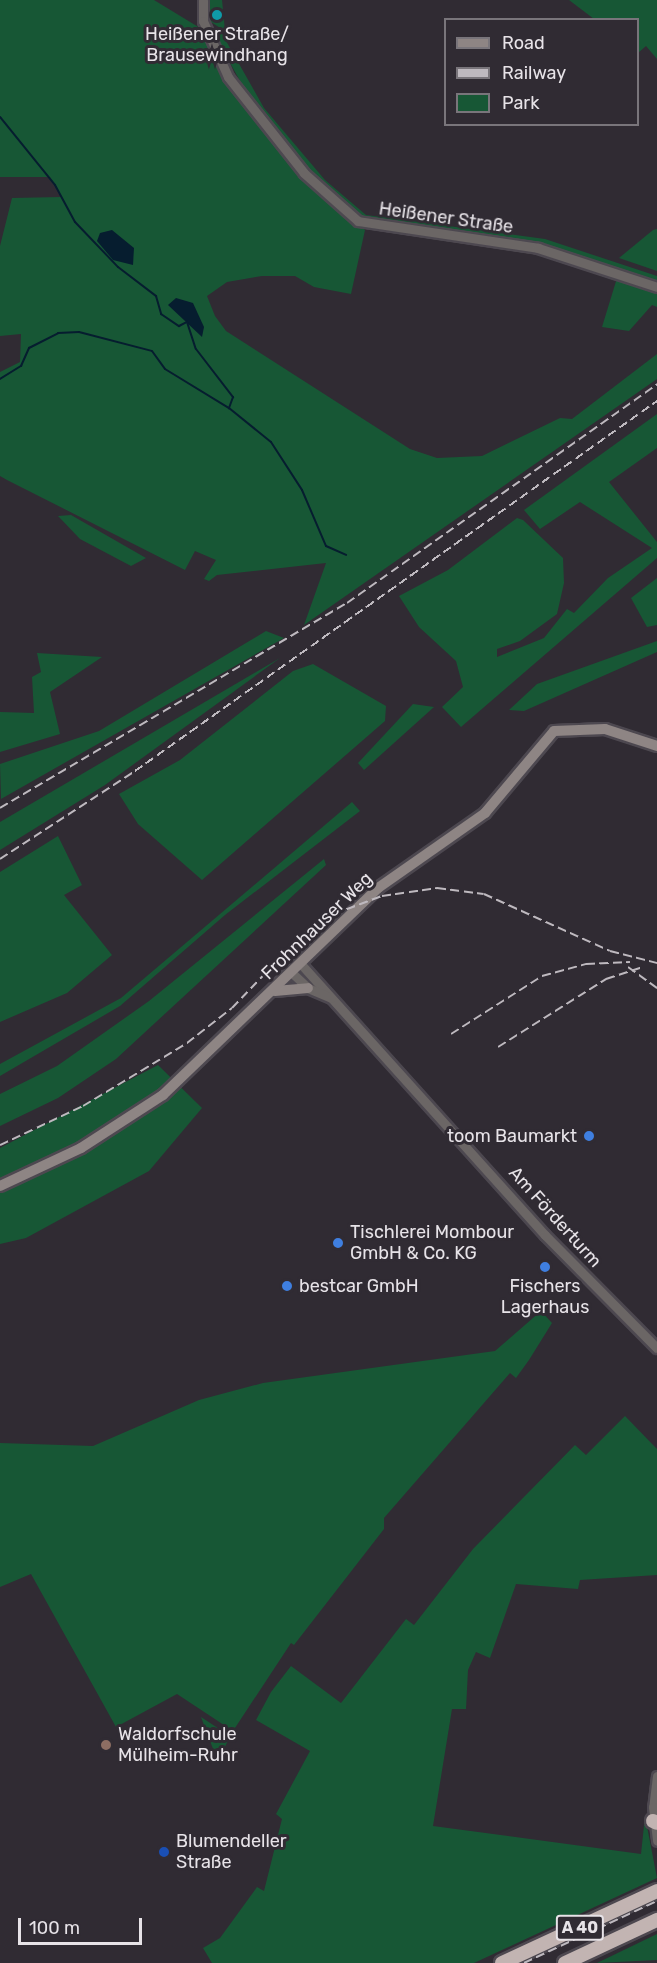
<!DOCTYPE html>
<meta charset="utf-8">
<style>
body{margin:0}
#map{position:relative;width:657px;height:1963px;overflow:hidden;background:#302b33;font-family:Rubik,sans-serif}
div>[style]{position:absolute}
[style*='--x']{left:calc(var(--x)*1px);top:calc(var(--y)*1px);width:calc(var(--w)*1px);rotate:calc(var(--a)*1deg)}
.green>*{inset:0;background:#175735}
.water>*{inset:0;background:#061d2f}
.stream>*{height:2px;margin:-1px;padding:0 1px;transform-origin:1px;border-radius:1px;background:#061d2f}
.roads{filter:drop-shadow(2px 0 #4d4850) drop-shadow(-2px 0 #4d4850) drop-shadow(0 2px #4d4850) drop-shadow(0 -2px #4d4850)}
.tertiary>*{height:9px;margin:-4.5px;padding:0 4.5px;transform-origin:4.5px;border-radius:4.5px;background:#6b6665}
.secondary>*{height:10px;margin:-5px;padding:0 5px;transform-origin:5px;border-radius:5px;background:#8e8584}
.motorway>*{height:14px;margin:-7px;padding:0 7px;transform-origin:7px;border-radius:7px;background:#c2b4b2}
.rail>*{height:2px;margin-top:-1px;transform-origin:0;background:repeating-linear-gradient(90deg,#beb9bf 0 9px,transparent 0 13.5px)}
.dots>*{width:16px;height:16px;translate:-50% -50%;box-sizing:border-box;border:3px solid #302b33;border-radius:50%}
span{translate:-50% -50%;white-space:nowrap;text-align:center;line-height:1.15;-webkit-text-stroke:6px #302b33;paint-order:stroke}
.shield-label span{padding:2px 4px;background:#302b33;border:2px solid;border-radius:4px;-webkit-text-stroke-width:0}
.shield-label{font-size:16px;color:#e7e3e8;font-weight:700}
.poi-label{font-size:18px;color:#e7e3e8}
.right{translate:-100% -50%;text-align:right}
.left{translate:0 -50%;text-align:left}
.street-label{font-size:18px;color:#e7e3e8}
.legend{position:absolute;left:444px;top:18px;width:195px;height:108px;box-sizing:border-box;background:#302b33;border:2px solid #79757b;margin:0;padding:8px 10px;list-style:none;font-size:18px;color:#e7e3e8}
.legend li{display:flex;align-items:center;gap:12px;height:30px}
.legend b{width:30px;border:2px solid #79757b}
.scale{position:absolute;left:18px;top:1918px;width:124px;height:27px;box-sizing:border-box;border:3px solid #e7e3e8;border-top:0;padding-left:8px;font-size:18px;line-height:21px;white-space:nowrap;color:#e7e3e8;-webkit-text-stroke:4px #302b33;paint-order:stroke}
</style>
<div id="map">
<div class="green">
<i style="clip-path:polygon(0 0,154px 0,200px 28px,217px 68px,253px 119px,301px 176px,365px 230px,351px 294px,314px 287px,295px 276px,262px 276px,227px 282px,207px 296px,215px 316px,226px 331px,410px 449px,437px 458px,482px 456px,560px 418px,572px 419px,657px 354px,657px 379px,304px 625px,326px 563px,217px 575px,209px 581px,204px 579px,216px 560px,195px 551px,185px 570px,7px 480px,0 476px,0 372px,20px 362px,21px 334px,0 336px,0 246px,12px 198px,61px 197px,50px 177px,0 177px)"></i>
<i style="clip-path:polygon(204px 0,222px 0,225px 31px,203px 17px)"></i>
<i style="clip-path:polygon(569px 0,657px 0,657px 59px,646px 46px,638px 53px,638px 20px,594px 19px)"></i>
<i style="clip-path:polygon(210px 27px,221px 32px,264px 108px,325px 180px,366px 215px,545px 239px,657px 276px,657px 283px,554px 248px,362px 219px,312px 174px,254px 106px)"></i>
<i style="clip-path:polygon(657px 229px,657px 271px,619px 258px,653px 230px)"></i>
<i style="clip-path:polygon(617px 278px,657px 292px,657px 307px,652px 305px,629px 331px,602px 327px)"></i>
<i style="clip-path:polygon(657px 414px,657px 448px,609px 482px,657px 542px,657px 558px,461px 727px,442px 707px,463px 687px,456px 661px,419px 627px,399px 596px,448px 570px,517px 518px,523px 520px,563px 558px,564px 583px,557px 614px,520px 641px,497px 649px,497px 657px,544px 638px,567px 609px,574px 613px,608px 578px,652px 548px,580px 502px,540px 529px,524px 510px)"></i>
<i style="clip-path:polygon(71px 515px,146px 558px,131px 566px,80px 539px,58px 516px)"></i>
<i style="clip-path:polygon(657px 578px,657px 625px,647px 627px,631px 598px)"></i>
<i style="clip-path:polygon(266px 631px,284px 638px,1px 799px,0 764px,99px 731px)"></i>
<i style="clip-path:polygon(657px 641px,657px 652px,524px 711px,509px 710px,537px 684px)"></i>
<i style="clip-path:polygon(37px 653px,102px 657px,50px 692px,60px 734px,0 752px,0 712px,34px 713px,32px 677px,41px 672px)"></i>
<i style="clip-path:polygon(280px 658px,105px 785px,0 850px,0 822px)"></i>
<i style="clip-path:polygon(313px 664px,386px 706px,385px 721px,202px 880px,138px 824px,119px 794px,180px 760px,293px 671px)"></i>
<i style="clip-path:polygon(413px 704px,434px 707px,364px 770px,358px 763px)"></i>
<i style="clip-path:polygon(352px 802px,360px 811px,225px 915px,120px 1006px,0 1076px,0 1064px,121px 998px)"></i>
<i style="clip-path:polygon(58px 836px,82px 885px,64px 895px,112px 955px,67px 993px,0 1022px,0 872px)"></i>
<i style="clip-path:polygon(324px 859px,326px 865px,116px 1059px,58px 1098px,0 1126px,0 1094px,57px 1066px,149px 1001px)"></i>
<i style="clip-path:polygon(158px 1065px,202px 1108px,149px 1171px,26px 1238px,0 1244px,0 1148px)"></i>
<i style="clip-path:polygon(541px 1311px,552px 1323px,529px 1360px,516px 1378px,510px 1373px,384px 1518px,384px 1529px,294px 1645px,291px 1643px,233px 1731px,177px 1694px,116px 1727px,31px 1574px,0 1587px,0 1443px,93px 1446px,199px 1400px,263px 1383px,495px 1351px)"></i>
<i style="clip-path:polygon(625px 1416px,657px 1449px,657px 1575px,580px 1580px,578px 1589px,516px 1584px,490px 1658px,476px 1652px,468px 1670px,466px 1709px,452px 1709px,433px 1826px,641px 1854px,645px 1816px,657px 1878px,474px 1963px,212px 1963px,203px 1948px,220px 1938px,257px 1887px,264px 1891px,282px 1819px,276px 1814px,310px 1751px,256px 1720px,271px 1692px,291px 1666px,341px 1703px,406px 1619px,414px 1625px,473px 1549px,575px 1445px,586px 1455px)"></i>
<i style="clip-path:polygon(201px 1717px,230px 1736px,218px 1762px)"></i>
<i style="clip-path:polygon(657px 1934px,657px 1960px,597px 1963px)"></i>
</div>
<div class="water">
<i style="clip-path:polygon(112px 230px,134px 248px,133px 265px,113px 260px,97px 241px,100px 233px)"></i>
<i style="clip-path:polygon(176px 298px,193px 303px,204px 327px,202px 337px,168px 305px)"></i>
</div>
<div class="stream">
<i style="--x:0;--y:117;--w:87;--a:51"></i>
<i style="--x:55;--y:185;--w:42;--a:61.6"></i>
<i style="--x:75;--y:222;--w:62;--a:46.3"></i>
<i style="--x:118;--y:267;--w:48;--a:37.3"></i>
<i style="--x:156;--y:296;--w:19;--a:74"></i>
<i style="--x:161;--y:314;--w:22;--a:34"></i>
<i style="--x:179;--y:326;--w:9;--a:-27"></i>
<i style="--x:187;--y:322;--w:28;--a:72"></i>
<i style="--x:196;--y:349;--w:61;--a:52.4"></i>
<i style="--x:233;--y:397;--w:12;--a:110"></i>
<i style="--x:229;--y:408;--w:54;--a:39"></i>
<i style="--x:271;--y:442;--w:57;--a:57.1"></i>
<i style="--x:302;--y:490;--w:61;--a:66.8"></i>
<i style="--x:326;--y:546;--w:22;--a:24"></i>
<i style="--x:0;--y:379;--w:25;--a:-32"></i>
<i style="--x:21;--y:366;--w:20;--a:-66"></i>
<i style="--x:29;--y:348;--w:33;--a:-27"></i>
<i style="--x:58;--y:333;--w:21;--a:-3"></i>
<i style="--x:79;--y:332;--w:75;--a:14.6"></i>
<i style="--x:152;--y:351;--w:22;--a:54"></i>
<i style="--x:165;--y:369;--w:75;--a:31.4"></i>
</div>
<div class="roads">
<div class="tertiary">
<i style="--x:203;--y:0;--w:21;--a:90"></i>
<i style="--x:203;--y:21;--w:61;--a:65.9"></i>
<i style="--x:228;--y:77;--w:122;--a:51.6"></i>
<i style="--x:304;--y:173;--w:72;--a:41.6"></i>
<i style="--x:358;--y:221;--w:182;--a:8.5"></i>
<i style="--x:538;--y:248;--w:125;--a:18.1"></i>
<i style="--x:300;--y:963;--w:366;--a:48"></i>
<i style="--x:545;--y:1235;--w:159;--a:45.3"></i>
<i style="--x:291;--y:972;--w:23;--a:43"></i>
<i style="--x:308;--y:988;--w:25;--a:23"></i>
<i style="--x:657;--y:1776;--w:31;--a:97"></i>
<i style="--x:653;--y:1807;--w:34;--a:83"></i>
</div>
<div class="secondary">
<i style="--x:275;--y:991;--w:33;--a:-5"></i>
<i style="--x:0;--y:1186;--w:89;--a:-25.1"></i>
<i style="--x:81;--y:1148;--w:98;--a:-32.9"></i>
<i style="--x:163;--y:1095;--w:298;--a:-43.9"></i>
<i style="--x:378;--y:888;--w:131;--a:-35"></i>
<i style="--x:485;--y:813;--w:107;--a:-49.9"></i>
<i style="--x:554;--y:731;--w:51;--a:-2.2"></i>
<i style="--x:605;--y:729;--w:55;--a:18.1"></i>
</div>
<div class="motorway">
<i style="--x:653;--y:1821;--w:4;--a:27"></i>
<i style="--x:502;--y:1963;--w:171;--a:-24.9"></i>
<i style="--x:565;--y:1963;--w:102;--a:-25.1"></i>
</div>
</div>
<div class="rail">
<i style="--x:0;--y:808;--w:403;--a:-30.6"></i>
<i style="--x:347;--y:603;--w:380;--a:-35.2"></i>
<i style="--x:0;--y:859;--w:161;--a:-33.1"></i>
<i style="--x:135;--y:771;--w:640;--a:-35.33"></i>
<i style="--x:628;--y:967;--w:36;--a:36"></i>
<i style="--x:451;--y:1034;--w:108;--a:-32.5"></i>
<i style="--x:542;--y:976;--w:46;--a:-15.3"></i>
<i style="--x:586;--y:964;--w:44;--a:-2.6"></i>
<i style="--x:498;--y:1047;--w:128;--a:-32.2"></i>
<i style="--x:606;--y:979;--w:38;--a:-18"></i>
<i style="--x:0;--y:1145;--w:92;--a:-25.2"></i>
<i style="--x:83;--y:1106;--w:122;--a:-31.2"></i>
<i style="--x:187;--y:1043;--w:57;--a:-37.9"></i>
<i style="--x:232;--y:1008;--w:104;--a:-46.2"></i>
<i style="--x:304;--y:933;--w:36;--a:-32"></i>
<i style="--x:334;--y:914;--w:51;--a:-20.6"></i>
<i style="--x:382;--y:896;--w:56;--a:-8.3"></i>
<i style="--x:437;--y:888;--w:47;--a:7.3"></i>
<i style="--x:484;--y:894;--w:138;--a:24.3"></i>
<i style="--x:610;--y:951;--w:49;--a:14.3"></i>
<i style="--x:524;--y:1963;--w:147;--a:-25"></i>
</div>
<div class="dots">
<i style="left:217px;top:15px;background:#0f9aa8"></i>
<i style="left:589px;top:1136px;background:#3f7fe0"></i>
<i style="left:338px;top:1243px;background:#3f7fe0"></i>
<i style="left:545px;top:1267px;background:#3f7fe0"></i>
<i style="left:287px;top:1286px;background:#3f7fe0"></i>
<i style="left:106px;top:1745px;background:#8d6e63"></i>
<i style="left:164px;top:1852px;background:#1a4fb4"></i>
</div>
<div class="shield-label">
<span style="left:580px;top:1928px">A 40</span>
</div>
<div class="poi-label">
<span style="left:217px;top:45px">Heißener Straße/<br>Brausewindhang</span>
<span class="right" style="left:577px;top:1136px">toom Baumarkt</span>
<span class="left" style="left:350px;top:1243px">Tischlerei Mombour<br>GmbH &amp; Co. KG</span>
<span class="left" style="left:299px;top:1286px">bestcar GmbH</span>
<span style="left:545px;top:1297px">Fischers<br>Lagerhaus</span>
<span class="left" style="left:118px;top:1745px">Waldorfschule<br>Mülheim-Ruhr</span>
<span class="left" style="left:176px;top:1852px">Blumendeller<br>Straße</span>
</div>
<div class="street-label">
<span style="left:446px;top:218px;rotate:8deg">Heißener Straße</span>
<span style="left:317px;top:926px;rotate:-44deg">Frohnhauser Weg</span>
<span style="left:555px;top:1217px;rotate:48deg">Am Förderturm</span>
</div>
<ul class="legend">
<li><b style="height:8px;background:#8e8584"></b>Road</li>
<li><b style="height:8px;background:#beb9bf"></b>Railway</li>
<li><b style="height:16px;background:#175735"></b>Park</li>
</ul>
<div class="scale">100 m</div>
</div>
